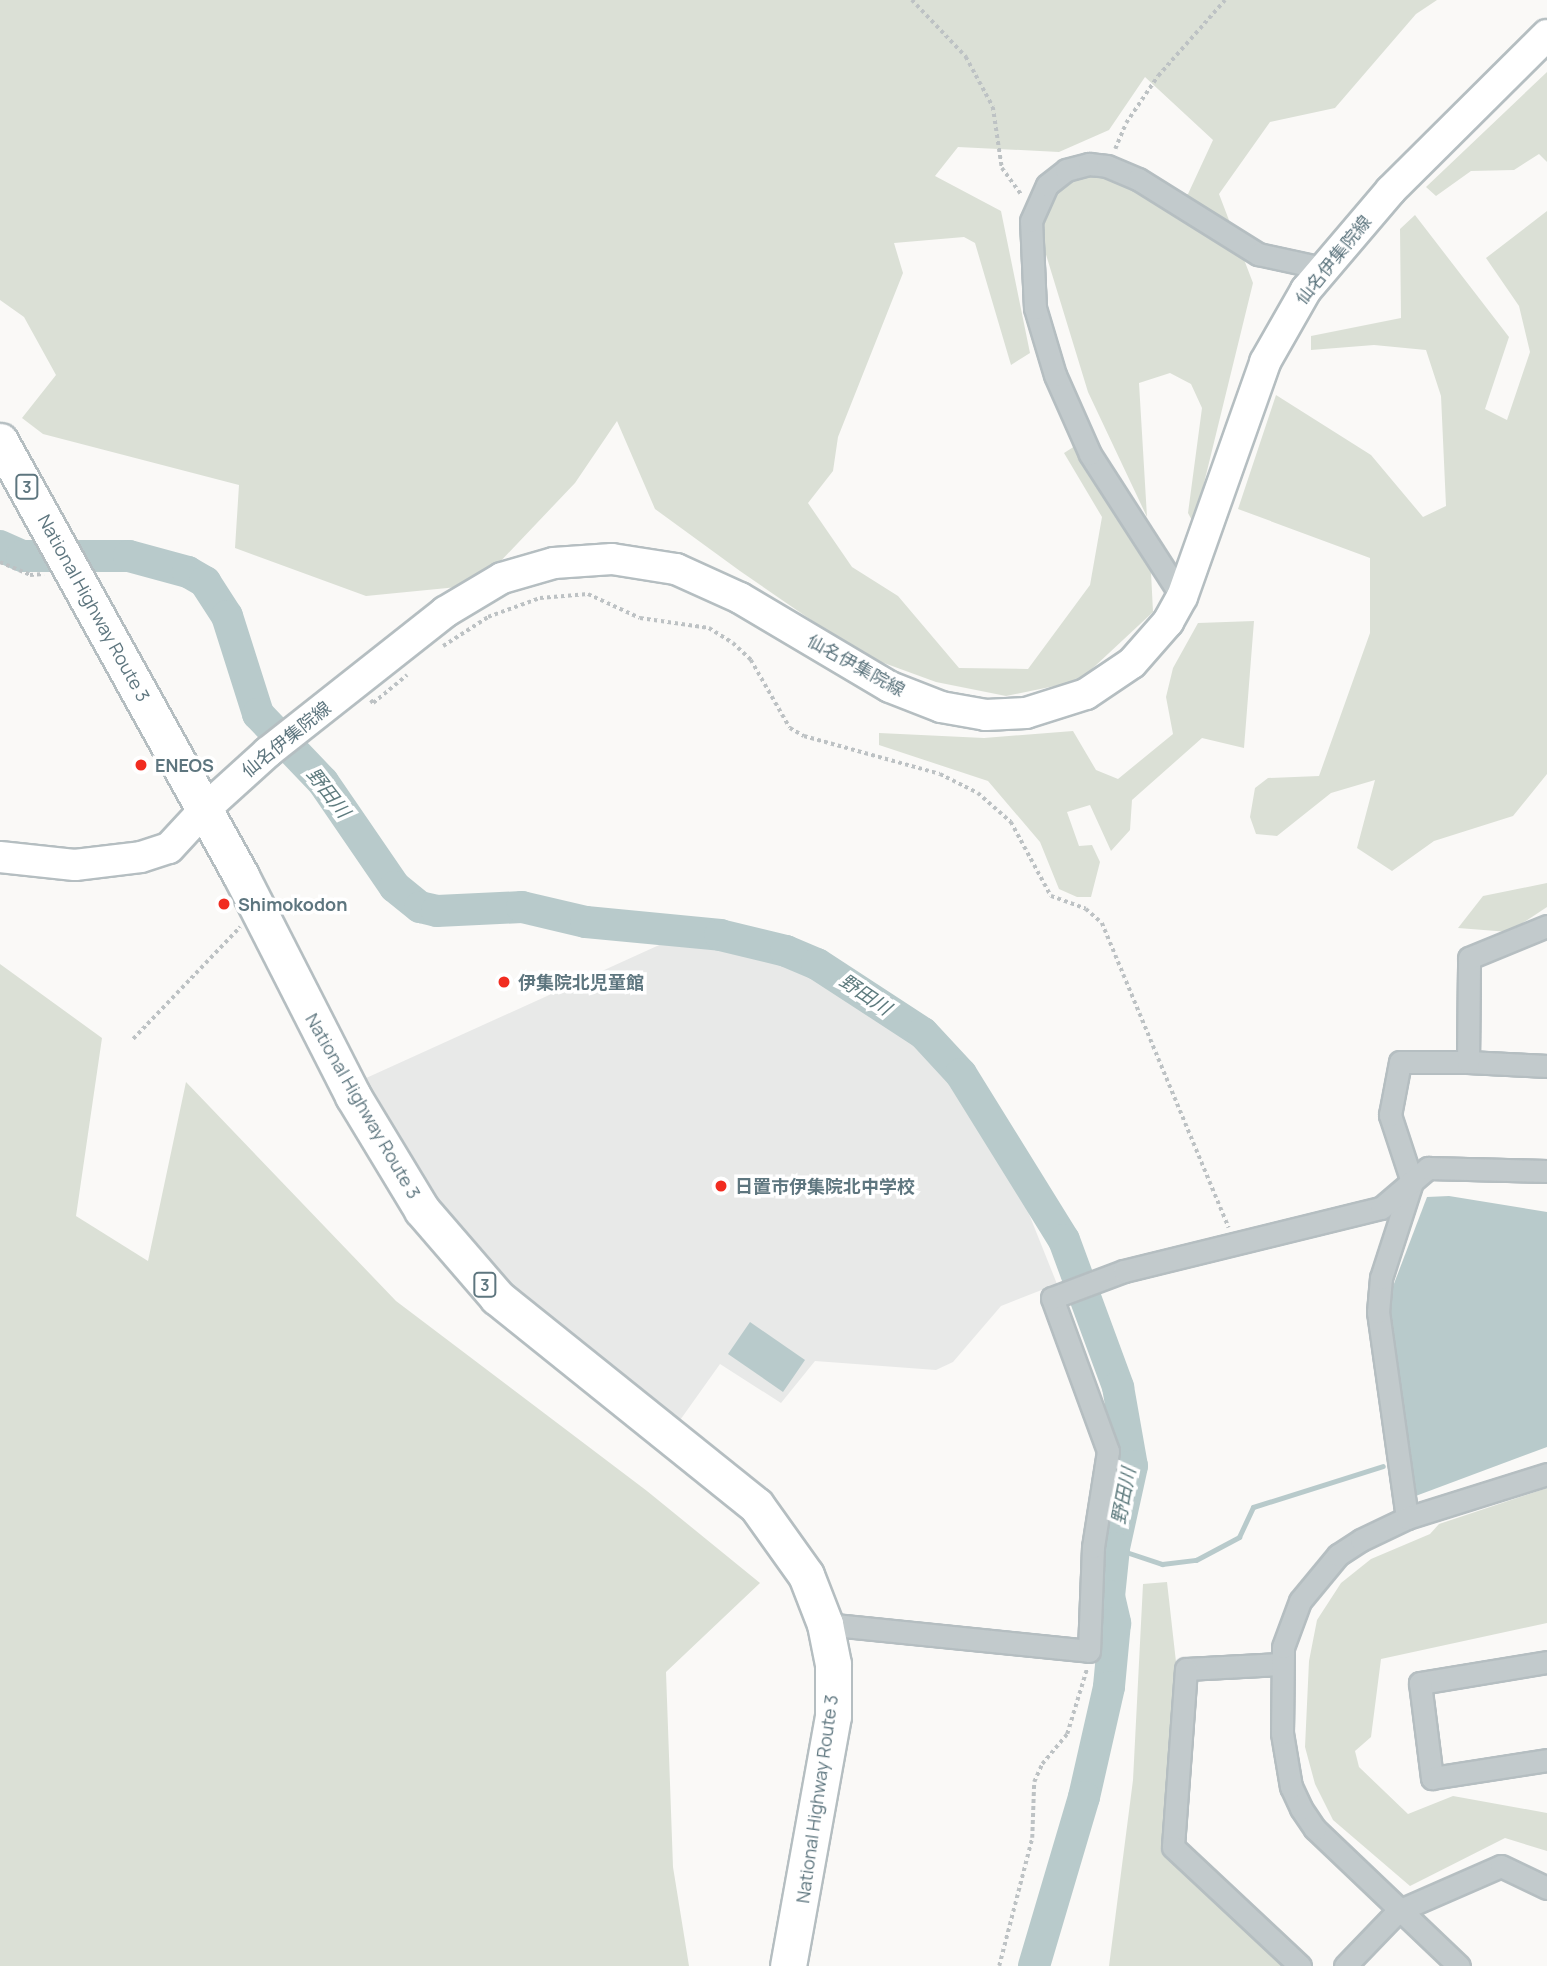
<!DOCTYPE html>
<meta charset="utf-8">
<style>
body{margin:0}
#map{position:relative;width:1547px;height:1966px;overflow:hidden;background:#faf9f7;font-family:Manrope,"Noto Sans JP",sans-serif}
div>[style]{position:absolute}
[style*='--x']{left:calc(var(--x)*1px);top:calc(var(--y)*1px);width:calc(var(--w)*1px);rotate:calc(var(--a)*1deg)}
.built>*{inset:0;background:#e8e9e8}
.green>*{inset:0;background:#dbe0d6}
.water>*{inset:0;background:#b8cacb}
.stream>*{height:5px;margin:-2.5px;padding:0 2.5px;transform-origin:2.5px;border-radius:2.5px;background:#b8cacb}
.river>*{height:32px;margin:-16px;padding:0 16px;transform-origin:16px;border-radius:16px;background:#b8cacb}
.path>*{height:3.5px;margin-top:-1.75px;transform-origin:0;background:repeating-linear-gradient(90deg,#bdc2c4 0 3.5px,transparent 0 7px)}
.roads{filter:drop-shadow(2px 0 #b5bec1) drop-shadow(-2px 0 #b5bec1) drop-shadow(0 2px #b5bec1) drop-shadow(0 -2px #b5bec1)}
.minor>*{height:21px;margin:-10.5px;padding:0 10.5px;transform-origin:10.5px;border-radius:10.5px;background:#c2cacc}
.secondary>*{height:30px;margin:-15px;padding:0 15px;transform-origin:15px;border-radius:15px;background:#fff}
.trunk>*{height:35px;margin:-17.5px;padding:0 17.5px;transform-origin:17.5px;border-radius:17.5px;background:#fff}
.dots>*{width:19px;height:19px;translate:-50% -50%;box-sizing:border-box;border:4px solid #fff;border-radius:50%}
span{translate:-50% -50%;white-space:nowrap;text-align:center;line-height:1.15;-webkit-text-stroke:7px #fff;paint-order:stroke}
.shield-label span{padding:2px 5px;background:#fff;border:2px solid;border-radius:5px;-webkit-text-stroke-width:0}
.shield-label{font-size:16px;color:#5e767f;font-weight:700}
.street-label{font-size:18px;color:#5e767f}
.poi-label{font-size:18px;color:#5e767f;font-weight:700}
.left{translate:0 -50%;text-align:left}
.water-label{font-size:19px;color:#5e7b7e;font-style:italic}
</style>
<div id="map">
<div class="built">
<i style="clip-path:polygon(696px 939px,802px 971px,834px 986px,927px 1051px,955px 1082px,1023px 1199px,1057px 1284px,1001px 1306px,953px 1362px,936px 1370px,815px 1361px,781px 1403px,720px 1364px,678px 1423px,535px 1311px,462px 1243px,364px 1079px,668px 941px)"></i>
</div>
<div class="green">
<i style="clip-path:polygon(0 0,1437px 0,1416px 14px,1335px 108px,1270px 122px,1219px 194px,1253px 283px,1194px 524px,1188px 513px,1202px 408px,1191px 384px,1170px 373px,1139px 383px,1147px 517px,1088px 392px,1040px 235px,1059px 187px,1092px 173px,1147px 194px,1188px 194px,1213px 140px,1145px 77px,1109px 130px,1059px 152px,958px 147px,935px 176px,1001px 211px,1030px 353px,1011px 365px,975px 243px,964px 237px,894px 243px,903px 273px,838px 437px,833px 471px,808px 503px,852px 567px,898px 596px,959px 668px,1028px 669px,1090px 585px,1102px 517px,1064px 453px,1075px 446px,1151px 572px,1153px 612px,1079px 681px,1006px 696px,936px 682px,862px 655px,740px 571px,655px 509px,617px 421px,575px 483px,478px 585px,366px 596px,235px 548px,239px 485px,43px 434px,22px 418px,56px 375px,24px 317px,0 300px)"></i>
<i style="clip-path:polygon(1547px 72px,1547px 162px,1539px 154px,1514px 170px,1471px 171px,1436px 196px,1426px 187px)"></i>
<i style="clip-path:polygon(1547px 211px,1547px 774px,1513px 816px,1434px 841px,1392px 871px,1357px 848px,1375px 780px,1331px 793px,1277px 836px,1256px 834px,1250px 817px,1255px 788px,1268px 778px,1319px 776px,1370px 633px,1370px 558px,1238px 509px,1276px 395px,1371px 455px,1423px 517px,1446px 506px,1441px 396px,1426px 350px,1374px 345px,1311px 350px,1311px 336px,1401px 318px,1400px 229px,1415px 215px,1509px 337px,1485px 409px,1507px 420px,1530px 352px,1519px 306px,1486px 258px)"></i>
<i style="clip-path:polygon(1254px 621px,1244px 748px,1202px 738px,1132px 800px,1130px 830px,1111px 851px,1090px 805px,1067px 812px,1079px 846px,1092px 845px,1100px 862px,1091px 897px,1077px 897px,1059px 889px,1040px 842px,988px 781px,879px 745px,879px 733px,984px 738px,1073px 731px,1096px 770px,1118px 779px,1173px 734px,1166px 697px,1173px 668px,1198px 623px)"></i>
<i style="clip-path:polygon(1547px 883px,1547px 907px,1509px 932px,1458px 928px,1483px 896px)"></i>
<i style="clip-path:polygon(0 964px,102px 1038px,76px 1216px,148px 1261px,186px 1082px,396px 1301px,647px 1491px,760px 1583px,666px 1672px,673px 1867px,689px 1966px,0 1966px)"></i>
<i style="clip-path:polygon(1547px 1488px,1547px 1623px,1381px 1659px,1371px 1737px,1355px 1751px,1359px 1767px,1408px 1814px,1453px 1796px,1547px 1813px,1547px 1851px,1505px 1838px,1410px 1886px,1333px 1820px,1315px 1784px,1305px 1747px,1309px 1661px,1317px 1620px,1341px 1583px,1371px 1559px,1430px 1534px,1439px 1524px)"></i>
<i style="clip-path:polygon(1167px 1582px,1176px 1662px,1164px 1854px,1284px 1966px,1109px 1966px,1133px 1780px,1143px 1584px)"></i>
</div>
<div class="water">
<i style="clip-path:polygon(1449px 1196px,1547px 1212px,1547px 1447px,1413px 1497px,1387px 1302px,1427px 1197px)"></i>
<i style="clip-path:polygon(750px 1322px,805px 1360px,783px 1392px,728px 1354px)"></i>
</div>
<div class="stream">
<i style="--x:1114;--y:1548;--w:51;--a:18.4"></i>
<i style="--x:1162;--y:1564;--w:34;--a:-7"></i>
<i style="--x:1196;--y:1560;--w:49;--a:-28.1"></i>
<i style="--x:1239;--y:1537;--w:33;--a:-65"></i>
<i style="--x:1253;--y:1507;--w:136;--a:-17.5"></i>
</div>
<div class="river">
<i style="--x:0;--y:546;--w:24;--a:24"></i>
<i style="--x:22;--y:556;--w:107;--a:0"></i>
<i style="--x:129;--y:556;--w:61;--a:15.2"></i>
<i style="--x:188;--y:572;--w:20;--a:30"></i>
<i style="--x:205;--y:582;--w:40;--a:57.1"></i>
<i style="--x:227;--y:616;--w:103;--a:72.4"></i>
<i style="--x:258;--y:714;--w:94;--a:46.3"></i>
<i style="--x:323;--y:782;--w:127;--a:55.6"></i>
<i style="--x:395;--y:887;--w:32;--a:39"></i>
<i style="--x:420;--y:907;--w:17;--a:13"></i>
<i style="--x:437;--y:911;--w:85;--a:-2.7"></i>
<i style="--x:522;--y:907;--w:66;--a:13.2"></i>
<i style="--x:586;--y:922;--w:135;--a:5.5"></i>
<i style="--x:720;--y:935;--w:68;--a:13.6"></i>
<i style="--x:786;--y:951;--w:34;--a:23"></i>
<i style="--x:817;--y:964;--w:126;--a:33.1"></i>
<i style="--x:923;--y:1033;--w:56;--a:47.2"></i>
<i style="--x:961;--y:1074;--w:195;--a:58.2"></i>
<i style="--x:1064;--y:1240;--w:157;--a:69.8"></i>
<i style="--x:1118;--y:1387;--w:80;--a:80"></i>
<i style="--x:1132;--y:1466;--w:84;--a:102.4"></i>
<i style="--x:1114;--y:1548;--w:48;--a:95.9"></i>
<i style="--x:1109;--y:1596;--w:28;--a:77"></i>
<i style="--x:1115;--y:1623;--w:64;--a:95.4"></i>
<i style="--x:1109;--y:1687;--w:113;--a:102.8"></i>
<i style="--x:1084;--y:1797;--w:176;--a:106.5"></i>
</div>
<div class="path">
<i style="--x:912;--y:0;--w:79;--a:46.5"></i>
<i style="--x:966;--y:57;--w:57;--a:61.6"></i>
<i style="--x:993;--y:107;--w:62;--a:81.6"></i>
<i style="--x:1002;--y:168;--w:32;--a:54"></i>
<i style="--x:1115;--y:149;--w:28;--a:-67"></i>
<i style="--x:1126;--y:123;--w:57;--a:-55.8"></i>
<i style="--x:1158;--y:76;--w:101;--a:-48.6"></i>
<i style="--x:0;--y:562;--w:33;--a:23"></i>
<i style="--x:30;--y:575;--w:14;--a:-4"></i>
<i style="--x:443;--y:646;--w:54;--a:-32.8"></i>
<i style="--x:488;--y:617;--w:55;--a:-20.1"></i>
<i style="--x:540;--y:598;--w:48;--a:-4.8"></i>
<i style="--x:588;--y:594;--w:57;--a:24.8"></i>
<i style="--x:640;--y:618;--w:70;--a:8.2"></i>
<i style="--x:709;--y:628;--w:28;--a:32"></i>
<i style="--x:733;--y:643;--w:25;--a:43"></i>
<i style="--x:751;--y:660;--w:78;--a:60.2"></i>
<i style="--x:790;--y:728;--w:16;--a:30"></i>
<i style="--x:804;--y:736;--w:141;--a:15.6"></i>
<i style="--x:940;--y:774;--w:42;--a:26.6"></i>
<i style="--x:978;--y:793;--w:44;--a:41.3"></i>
<i style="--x:1011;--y:822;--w:84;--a:61.6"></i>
<i style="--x:1051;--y:896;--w:37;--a:20"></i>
<i style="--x:1086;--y:909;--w:21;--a:41"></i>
<i style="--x:1102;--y:923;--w:330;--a:67.4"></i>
<i style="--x:371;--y:700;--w:4;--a:56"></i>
<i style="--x:373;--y:703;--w:44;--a:-39.5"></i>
<i style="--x:133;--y:1039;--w:155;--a:-46.3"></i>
<i style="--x:999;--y:1966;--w:132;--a:-75.5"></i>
<i style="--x:1032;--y:1838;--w:56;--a:-88"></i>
<i style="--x:1034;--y:1782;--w:20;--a:-66"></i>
<i style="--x:1042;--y:1764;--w:39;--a:-50"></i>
<i style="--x:1067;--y:1734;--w:69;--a:-73.1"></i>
</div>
<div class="roads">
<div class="minor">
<i style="--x:1182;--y:597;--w:170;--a:-122.8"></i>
<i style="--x:1090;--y:454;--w:86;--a:-113.9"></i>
<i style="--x:1055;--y:375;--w:70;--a:-106.6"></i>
<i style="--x:1035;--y:308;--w:87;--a:-92.6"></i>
<i style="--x:1031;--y:221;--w:39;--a:-66"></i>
<i style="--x:1047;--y:185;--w:24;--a:-38"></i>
<i style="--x:1066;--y:170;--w:24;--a:-15"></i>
<i style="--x:1089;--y:164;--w:18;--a:6"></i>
<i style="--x:1107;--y:166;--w:34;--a:23"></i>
<i style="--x:1138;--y:179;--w:142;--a:32"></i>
<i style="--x:1258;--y:254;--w:66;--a:12.3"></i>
<i style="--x:1468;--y:1062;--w:79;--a:2.9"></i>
<i style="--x:1407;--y:1518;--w:208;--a:-98"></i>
<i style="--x:1378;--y:1312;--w:34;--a:-85"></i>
<i style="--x:1381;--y:1278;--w:101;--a:-72.1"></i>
<i style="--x:1412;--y:1182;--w:71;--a:-108.2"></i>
<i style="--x:1390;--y:1115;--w:54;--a:-79.3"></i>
<i style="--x:1400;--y:1062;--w:68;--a:0"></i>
<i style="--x:1468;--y:1062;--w:104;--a:-89.4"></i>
<i style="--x:1469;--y:958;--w:84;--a:-22.3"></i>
<i style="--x:825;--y:1624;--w:265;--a:5.8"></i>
<i style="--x:1089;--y:1651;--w:104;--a:-87.8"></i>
<i style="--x:1093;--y:1547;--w:97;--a:-81.1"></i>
<i style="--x:1108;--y:1451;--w:163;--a:-110.1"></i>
<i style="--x:1052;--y:1298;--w:77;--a:-20.6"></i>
<i style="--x:1124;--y:1271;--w:265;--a:-13.8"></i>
<i style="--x:1381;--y:1208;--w:62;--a:-40.4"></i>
<i style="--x:1428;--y:1168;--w:119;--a:1.4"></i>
<i style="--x:1547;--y:1662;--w:129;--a:170.6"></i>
<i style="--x:1420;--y:1683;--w:96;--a:82.8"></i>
<i style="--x:1432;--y:1778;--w:116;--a:-8.9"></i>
<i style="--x:1280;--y:1664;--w:94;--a:177"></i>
<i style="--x:1186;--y:1669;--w:178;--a:94.2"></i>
<i style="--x:1173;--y:1847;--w:174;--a:43.1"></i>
<i style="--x:1345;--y:1966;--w:76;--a:-46.1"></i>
<i style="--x:1398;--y:1911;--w:112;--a:-23.6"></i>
<i style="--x:1501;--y:1866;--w:51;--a:25.6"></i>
<i style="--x:1459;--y:1966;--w:199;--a:-136.4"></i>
<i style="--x:1315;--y:1829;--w:25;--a:-124"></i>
<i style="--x:1301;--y:1808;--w:23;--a:-115"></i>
<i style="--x:1291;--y:1787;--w:55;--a:-99.5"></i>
<i style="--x:1282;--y:1733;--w:86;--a:-89.3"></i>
<i style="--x:1283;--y:1647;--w:49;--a:-69.7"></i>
<i style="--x:1300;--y:1601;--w:60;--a:-50.4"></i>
<i style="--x:1338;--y:1555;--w:27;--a:-33"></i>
<i style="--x:1361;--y:1540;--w:51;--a:-25.6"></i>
<i style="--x:1407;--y:1518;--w:147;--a:-17.4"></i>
</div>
<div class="secondary">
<i style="--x:0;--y:857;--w:75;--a:6.1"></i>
<i style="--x:75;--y:865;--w:66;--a:-6.9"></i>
<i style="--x:141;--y:857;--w:29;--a:-18"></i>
<i style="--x:169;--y:848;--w:53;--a:-47.3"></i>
<i style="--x:205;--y:809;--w:85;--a:-42.1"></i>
<i style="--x:268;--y:752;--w:226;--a:-38.3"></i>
<i style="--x:445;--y:612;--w:66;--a:-30.8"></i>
<i style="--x:502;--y:578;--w:54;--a:-16.1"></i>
<i style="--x:554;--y:563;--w:58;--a:-3.9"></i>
<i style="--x:612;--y:559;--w:65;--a:8.9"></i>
<i style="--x:676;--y:569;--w:70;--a:24.4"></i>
<i style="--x:740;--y:598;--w:174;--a:30.7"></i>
<i style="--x:890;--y:687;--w:55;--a:21.4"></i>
<i style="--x:941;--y:707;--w:46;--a:10.1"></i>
<i style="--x:986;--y:715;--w:40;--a:-2.9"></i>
<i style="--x:1026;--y:713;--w:63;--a:-17.6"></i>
<i style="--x:1086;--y:694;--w:55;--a:-34"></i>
<i style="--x:1132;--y:663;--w:55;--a:-48.7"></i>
<i style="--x:1168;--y:622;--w:29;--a:-61"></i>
<i style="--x:1182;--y:597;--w:249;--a:-70.5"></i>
<i style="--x:1265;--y:362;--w:83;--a:-60.3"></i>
<i style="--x:1306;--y:290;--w:131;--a:-49.6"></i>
<i style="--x:1391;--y:190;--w:220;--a:-44.8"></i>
</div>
<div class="trunk">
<i style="--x:0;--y:441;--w:497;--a:61"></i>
<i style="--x:241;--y:876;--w:247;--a:63"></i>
<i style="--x:353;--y:1096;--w:133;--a:58.8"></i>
<i style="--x:422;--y:1210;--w:115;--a:49.2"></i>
<i style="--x:497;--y:1297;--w:332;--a:38.8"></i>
<i style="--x:756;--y:1505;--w:86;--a:54.5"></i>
<i style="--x:806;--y:1575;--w:53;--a:68.8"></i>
<i style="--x:825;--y:1624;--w:41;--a:78.7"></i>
<i style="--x:833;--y:1664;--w:52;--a:90"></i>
<i style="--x:833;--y:1716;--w:254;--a:100.2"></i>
</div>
</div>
<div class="dots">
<i style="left:141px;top:765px;background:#f12c20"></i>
<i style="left:224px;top:904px;background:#f12c20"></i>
<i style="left:504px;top:982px;background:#f12c20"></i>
<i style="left:721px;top:1186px;background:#f12c20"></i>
</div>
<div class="shield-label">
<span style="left:27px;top:487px">3</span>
<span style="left:485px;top:1285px">3</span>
</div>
<div class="street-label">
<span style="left:1333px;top:260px;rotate:-51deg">仙名伊集院線</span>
<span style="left:94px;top:608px;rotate:61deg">National Highway Route 3</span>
<span style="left:856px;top:665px;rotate:29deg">仙名伊集院線</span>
<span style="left:286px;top:739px;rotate:-39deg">仙名伊集院線</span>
<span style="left:363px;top:1106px;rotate:60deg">National Highway Route 3</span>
<span style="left:817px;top:1799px;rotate:-82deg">National Highway Route 3</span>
</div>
<div class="poi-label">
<span class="left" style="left:155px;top:765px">ENEOS</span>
<span class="left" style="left:238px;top:904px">Shimokodon</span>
<span class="left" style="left:518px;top:982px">伊集院北児童館</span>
<span class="left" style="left:735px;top:1186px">日置市伊集院北中学校</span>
</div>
<div class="water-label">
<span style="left:328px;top:793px;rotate:52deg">野田川</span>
<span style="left:865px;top:995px;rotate:34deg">野田川</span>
<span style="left:1124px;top:1496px;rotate:-79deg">野田川</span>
</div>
</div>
